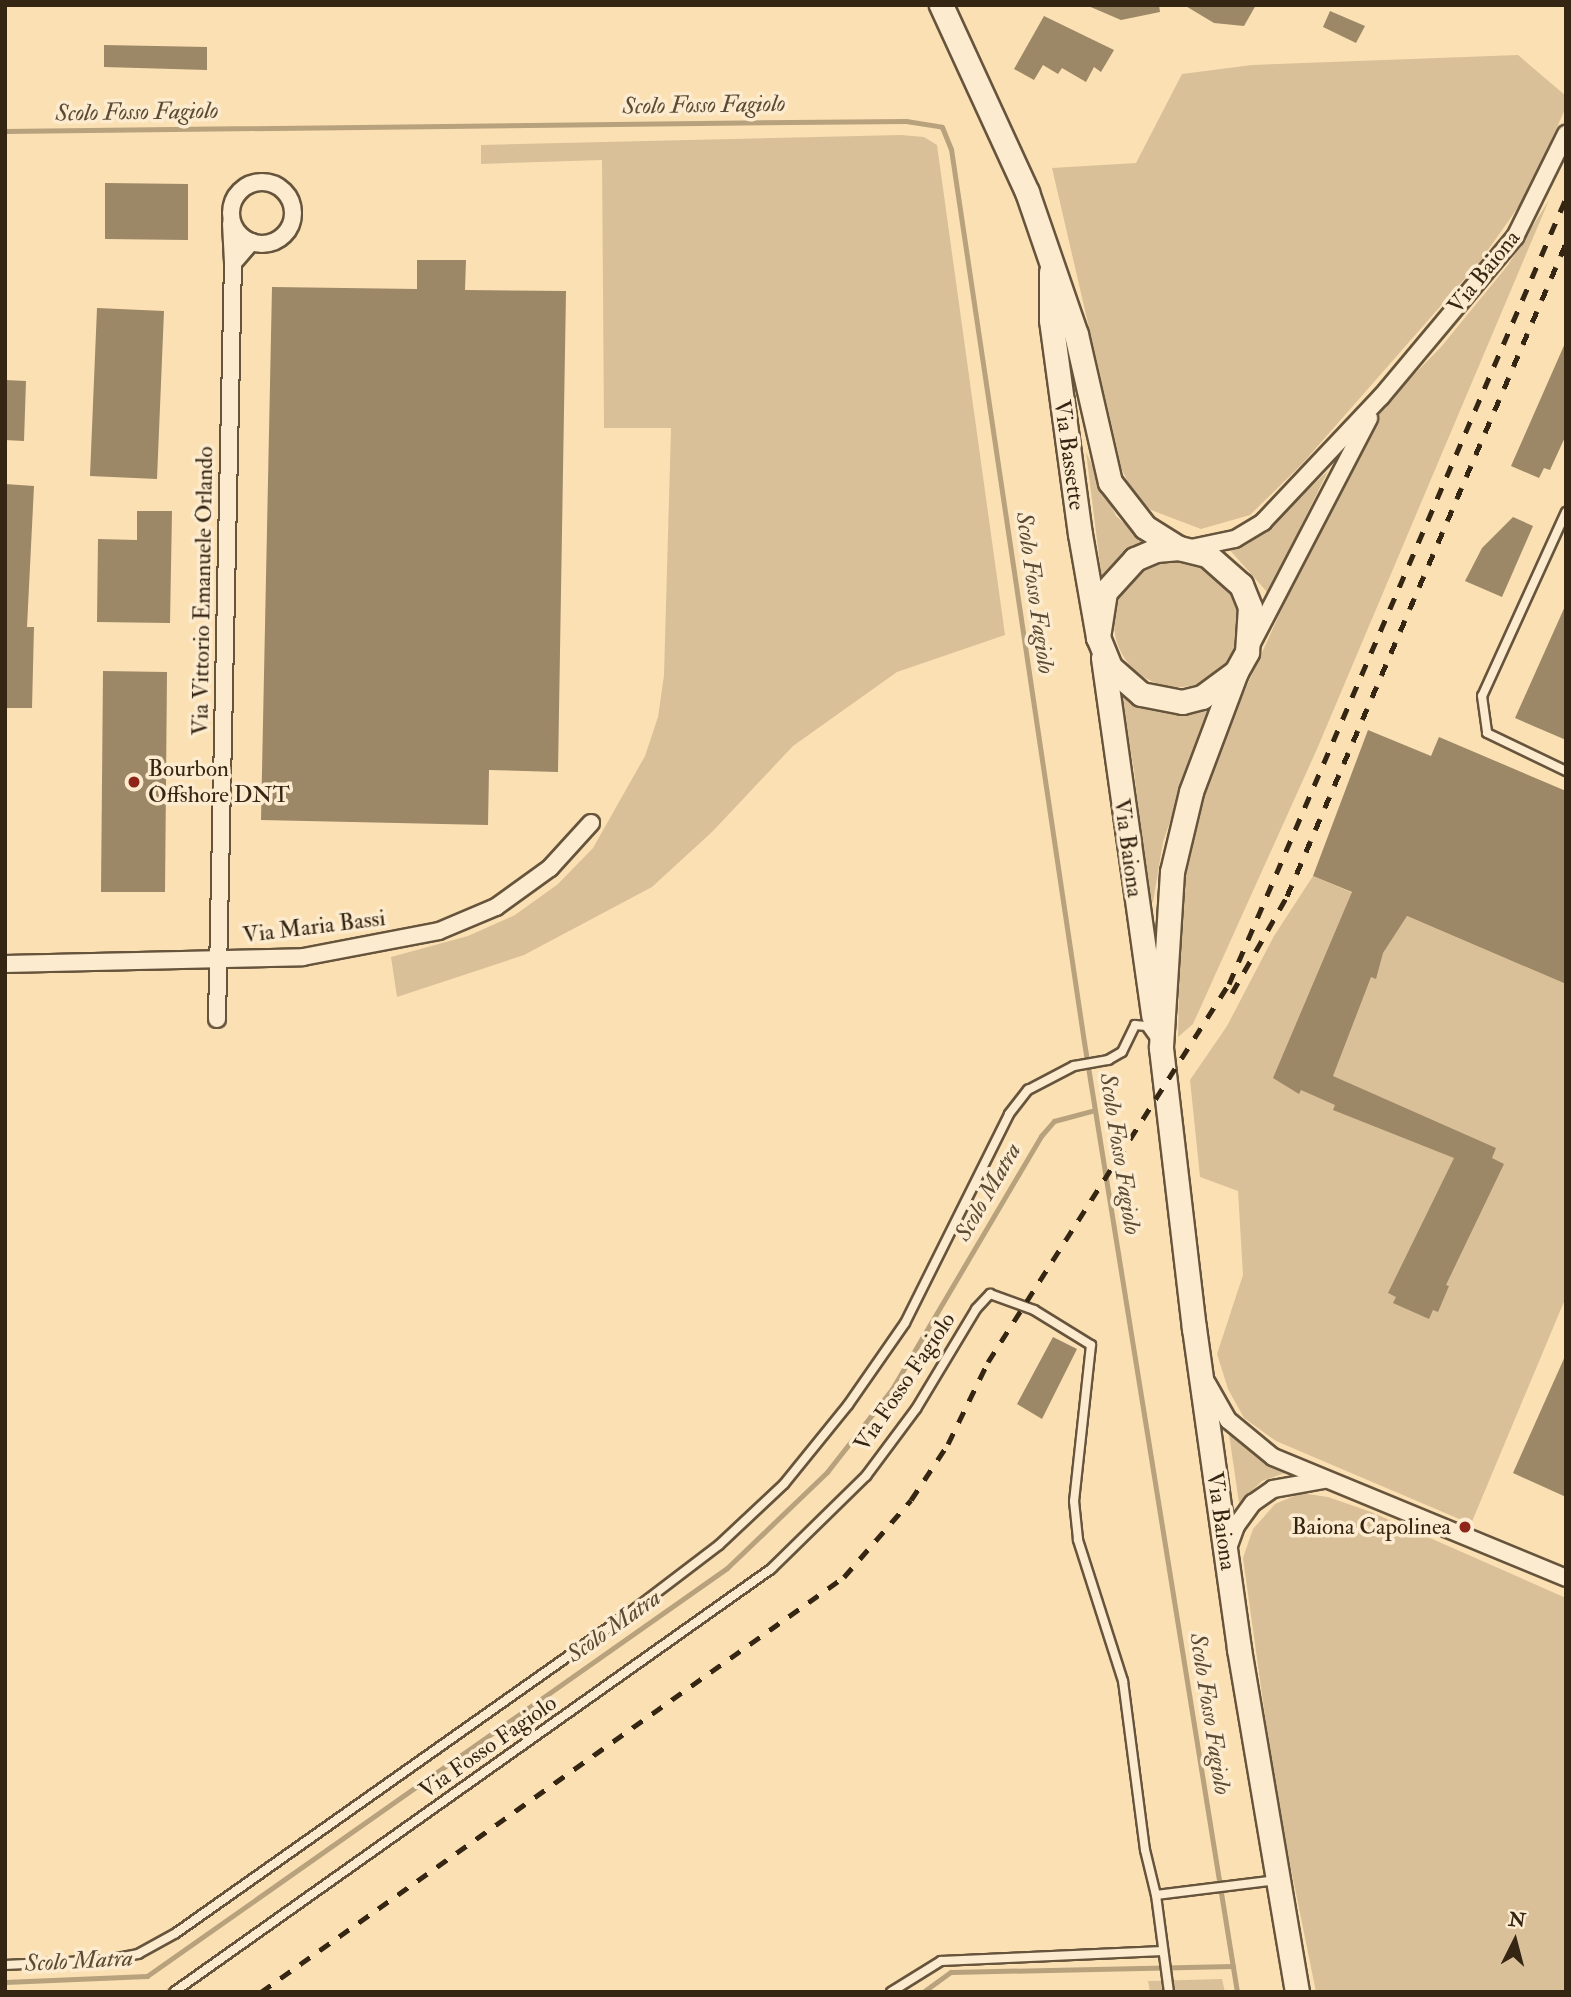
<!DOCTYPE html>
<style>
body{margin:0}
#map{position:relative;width:1571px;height:1997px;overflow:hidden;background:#fbe0b3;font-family:"IM FELL Double Pica",serif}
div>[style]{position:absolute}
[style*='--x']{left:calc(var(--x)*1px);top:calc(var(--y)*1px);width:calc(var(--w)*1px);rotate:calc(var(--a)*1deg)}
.green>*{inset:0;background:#d9c098}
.round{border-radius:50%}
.stream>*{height:5px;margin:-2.5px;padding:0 2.5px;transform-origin:2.5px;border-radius:2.5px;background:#b8a17d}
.building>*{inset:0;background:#9c8767}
.roads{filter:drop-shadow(2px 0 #66543c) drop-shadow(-2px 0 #66543c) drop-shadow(0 2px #66543c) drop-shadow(0 -2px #66543c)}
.service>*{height:8px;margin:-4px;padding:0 4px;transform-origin:4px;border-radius:4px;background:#fcebce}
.minor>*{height:16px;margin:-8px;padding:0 8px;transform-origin:8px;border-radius:8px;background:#fcebce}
.minor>.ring{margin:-8px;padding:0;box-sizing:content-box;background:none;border:16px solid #fcebce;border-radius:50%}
.secondary>*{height:23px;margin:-11.5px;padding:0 11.5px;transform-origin:11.5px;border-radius:11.5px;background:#fcebce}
.rail>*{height:5px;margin-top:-2.5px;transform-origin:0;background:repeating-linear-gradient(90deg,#352614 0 12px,transparent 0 24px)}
.dots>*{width:19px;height:19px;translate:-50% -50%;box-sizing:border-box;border:4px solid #fcebce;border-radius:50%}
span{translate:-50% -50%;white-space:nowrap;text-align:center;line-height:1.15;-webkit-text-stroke:7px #fcebce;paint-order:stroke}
.street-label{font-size:23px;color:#352614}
.poi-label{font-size:23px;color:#352614}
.left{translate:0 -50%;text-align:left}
.right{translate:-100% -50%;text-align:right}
.water-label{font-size:24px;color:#5c4b34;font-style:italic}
.frame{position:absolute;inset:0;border:7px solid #352614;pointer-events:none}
.north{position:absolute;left:1480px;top:1906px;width:70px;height:70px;-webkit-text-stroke:5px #fcebce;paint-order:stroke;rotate:6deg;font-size:19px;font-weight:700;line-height:28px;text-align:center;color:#352614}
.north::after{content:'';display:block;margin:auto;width:24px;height:32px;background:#352614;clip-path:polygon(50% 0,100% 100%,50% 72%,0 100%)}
</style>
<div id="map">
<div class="green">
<i style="clip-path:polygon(1518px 55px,1566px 96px,1566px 107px,1526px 196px,1481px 260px,1302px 464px,1250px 515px,1201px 529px,1151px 510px,1134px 494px,1122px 470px,1052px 168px,1136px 163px,1182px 74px,1252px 65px)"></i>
<i style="clip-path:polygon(901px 135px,924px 137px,937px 145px,1005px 635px,897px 672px,793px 746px,713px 831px,652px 887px,524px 955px,397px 997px,391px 957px,468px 936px,515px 915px,558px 884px,593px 848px,645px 756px,658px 717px,664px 675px,671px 428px,604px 428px,602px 160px,481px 164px,481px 145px)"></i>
<i style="clip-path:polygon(1549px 200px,1317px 749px,1193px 1024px,1178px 1037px,1181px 887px,1189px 832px,1211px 764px,1316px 534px,1385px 404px,1441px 347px,1508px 265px)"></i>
<i style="clip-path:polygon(1086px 452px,1116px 516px,1144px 541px,1125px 551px,1102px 580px)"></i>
<i style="clip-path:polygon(1328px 471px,1276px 577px,1267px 592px,1228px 548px,1248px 544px)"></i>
<i class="round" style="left:1114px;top:559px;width:128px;height:128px"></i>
<i style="clip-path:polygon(1118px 686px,1211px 702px,1163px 842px,1153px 902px,1148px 901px,1134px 770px)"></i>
<i style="clip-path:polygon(1313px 876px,1566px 984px,1566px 1297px,1471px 1524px,1276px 1441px,1244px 1418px,1228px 1389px,1217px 1354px,1243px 1275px,1238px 1191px,1200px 1177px,1190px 1080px,1227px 1026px,1274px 936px)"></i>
<i style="clip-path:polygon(1229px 1434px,1253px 1453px,1284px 1468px,1285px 1473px,1262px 1481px,1239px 1503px)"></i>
<i style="clip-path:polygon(1301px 1493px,1328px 1497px,1371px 1512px,1566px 1598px,1566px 1992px,1316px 1992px,1276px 1795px,1243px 1558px,1253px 1529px,1275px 1504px)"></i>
<i style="clip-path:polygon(1222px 1979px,1225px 1992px,1150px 1992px,1148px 1981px)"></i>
</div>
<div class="stream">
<i style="--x:5;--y:131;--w:786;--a:-0.66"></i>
<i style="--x:791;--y:122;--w:115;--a:-0.5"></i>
<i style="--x:906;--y:121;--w:36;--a:9"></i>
<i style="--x:942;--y:127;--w:24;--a:68"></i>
<i style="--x:951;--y:149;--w:903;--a:81.53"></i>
<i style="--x:1084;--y:1042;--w:962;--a:80.85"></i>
<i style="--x:5;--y:1982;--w:142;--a:-2.4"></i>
<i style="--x:147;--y:1976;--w:709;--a:-35.12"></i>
<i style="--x:727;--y:1568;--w:139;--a:-43.8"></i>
<i style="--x:827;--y:1472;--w:105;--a:-51.9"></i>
<i style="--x:892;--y:1389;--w:294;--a:-59.5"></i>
<i style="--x:1041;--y:1136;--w:20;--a:-49"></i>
<i style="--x:1054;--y:1121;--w:42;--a:-15"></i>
<i style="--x:923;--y:1992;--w:34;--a:-36"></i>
<i style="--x:951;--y:1972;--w:282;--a:-1.2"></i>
</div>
<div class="building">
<i style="clip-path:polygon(1086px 5px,1159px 5px,1160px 12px,1121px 20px)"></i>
<i style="clip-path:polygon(1184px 5px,1256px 5px,1244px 26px,1214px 23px)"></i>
<i style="clip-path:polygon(1330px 11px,1365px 26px,1356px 43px,1323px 27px)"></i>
<i style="clip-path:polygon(1044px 16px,1114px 50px,1101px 72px,1094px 67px,1086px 82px,1062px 68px,1058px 74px,1043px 65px,1034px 80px,1014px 69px)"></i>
<i style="clip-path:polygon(104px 45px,207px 47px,207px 70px,104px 67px)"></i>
<i style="clip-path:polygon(105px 183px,188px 184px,188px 240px,105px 239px)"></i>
<i style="clip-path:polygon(417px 260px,466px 260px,465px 290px,566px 291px,558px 772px,489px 770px,488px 825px,261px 820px,272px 287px,417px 289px)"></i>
<i style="clip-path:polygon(97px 308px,164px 311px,157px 479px,90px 476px)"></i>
<i style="clip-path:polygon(1566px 341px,1566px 435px,1550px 470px,1544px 468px,1539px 478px,1511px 466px)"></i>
<i style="clip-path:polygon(5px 380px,26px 381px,24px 441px,5px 440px)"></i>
<i style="clip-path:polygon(5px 484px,34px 486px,27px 627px,34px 627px,32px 708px,5px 708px)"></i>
<i style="clip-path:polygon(137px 511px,172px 511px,170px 623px,97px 622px,98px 539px,137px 540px)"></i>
<i style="clip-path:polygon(1513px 517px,1533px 526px,1502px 597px,1465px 581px,1482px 548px)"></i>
<i style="clip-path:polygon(1566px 604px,1566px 740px,1515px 718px)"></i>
<i style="clip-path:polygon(103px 671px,167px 672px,165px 892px,101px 892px)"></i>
<i style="clip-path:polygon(1368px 730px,1431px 756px,1439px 737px,1566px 791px,1566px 984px,1407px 916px,1383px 953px,1376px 979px,1371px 977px,1333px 1076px,1496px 1148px,1492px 1158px,1504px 1164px,1446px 1285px,1449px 1286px,1438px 1312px,1433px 1310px,1429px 1319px,1393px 1303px,1396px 1297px,1388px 1293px,1454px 1158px,1333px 1110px,1335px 1105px,1301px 1090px,1299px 1094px,1273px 1078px,1352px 892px,1313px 876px)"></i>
<i style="clip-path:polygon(1053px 1337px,1077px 1349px,1042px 1419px,1017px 1404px)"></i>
<i style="clip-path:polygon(1566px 1354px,1566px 1497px,1513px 1473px)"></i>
</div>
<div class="roads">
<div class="service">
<i style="--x:1566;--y:512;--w:202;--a:114.5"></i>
<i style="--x:1482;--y:696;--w:37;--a:82"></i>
<i style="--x:1487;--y:733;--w:88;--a:25.7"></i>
<i style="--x:1156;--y:1895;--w:98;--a:82.4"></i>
<i style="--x:5;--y:1965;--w:102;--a:-2.8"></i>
<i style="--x:107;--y:1960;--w:32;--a:-11"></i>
<i style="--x:138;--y:1954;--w:43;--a:-28.9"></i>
<i style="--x:176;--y:1933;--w:562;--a:-35.22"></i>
<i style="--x:635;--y:1609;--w:106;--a:-37.3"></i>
<i style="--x:719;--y:1545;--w:89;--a:-43.2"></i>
<i style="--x:784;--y:1484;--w:102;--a:-51"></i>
<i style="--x:848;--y:1405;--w:100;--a:-55.2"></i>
<i style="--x:905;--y:1323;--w:233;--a:-63.5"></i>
<i style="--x:1009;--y:1114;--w:31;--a:-52"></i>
<i style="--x:1028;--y:1090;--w:52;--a:-27.6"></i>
<i style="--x:1074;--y:1066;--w:35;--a:-10"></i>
<i style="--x:1108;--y:1060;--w:16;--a:-30"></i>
<i style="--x:1122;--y:1052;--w:30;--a:-64"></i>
<i style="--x:1135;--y:1025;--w:11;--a:5"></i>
<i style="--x:1146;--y:1026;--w:19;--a:54"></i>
<i style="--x:174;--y:1992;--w:732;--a:-35.32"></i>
<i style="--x:771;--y:1569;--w:133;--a:-44.4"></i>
<i style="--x:866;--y:1476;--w:84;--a:-53.3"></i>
<i style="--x:916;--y:1409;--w:117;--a:-59"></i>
<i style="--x:976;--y:1309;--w:21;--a:-47"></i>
<i style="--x:990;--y:1294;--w:47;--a:20"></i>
<i style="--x:1034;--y:1310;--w:67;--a:31.6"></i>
<i style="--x:1091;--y:1345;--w:157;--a:96.2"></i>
<i style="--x:1074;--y:1501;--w:39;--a:84"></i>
<i style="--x:1078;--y:1540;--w:148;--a:72.3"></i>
<i style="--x:1123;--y:1681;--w:170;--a:82.6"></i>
<i style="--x:1145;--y:1850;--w:46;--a:76.3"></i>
<i style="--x:1156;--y:1895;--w:122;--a:-7.1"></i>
<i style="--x:891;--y:1992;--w:59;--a:-31.8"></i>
<i style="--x:941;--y:1961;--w:222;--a:-2.6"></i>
</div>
<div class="minor">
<i class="ring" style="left:231px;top:182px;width:46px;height:46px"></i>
<i style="--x:231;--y:223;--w:40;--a:87.1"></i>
<i style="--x:233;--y:263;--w:28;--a:-49"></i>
<i style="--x:1191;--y:548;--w:45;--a:-11.6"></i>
<i style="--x:1235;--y:539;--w:33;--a:-31"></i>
<i style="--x:1263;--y:522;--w:172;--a:-46.7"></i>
<i style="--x:1381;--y:397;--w:209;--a:-50.1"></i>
<i style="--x:1515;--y:237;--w:115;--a:-63.7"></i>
<i style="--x:1250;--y:647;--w:258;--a:-62.5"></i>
<i style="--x:5;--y:964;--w:298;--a:-1.3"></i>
<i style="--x:303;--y:957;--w:138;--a:-10.8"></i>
<i style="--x:439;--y:931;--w:62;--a:-22.8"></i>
<i style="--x:496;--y:907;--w:67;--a:-35.8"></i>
<i style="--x:550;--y:868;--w:61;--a:-47.7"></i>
<i style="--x:217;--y:1019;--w:756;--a:-88.79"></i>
<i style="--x:1207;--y:1383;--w:43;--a:60.4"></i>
<i style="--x:1228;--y:1420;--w:58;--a:39.4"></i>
<i style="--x:1273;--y:1457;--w:317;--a:22.4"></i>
<i style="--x:1227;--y:1551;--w:27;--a:-70"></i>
<i style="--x:1236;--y:1526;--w:29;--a:-54"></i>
<i style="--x:1253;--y:1503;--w:24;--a:-35"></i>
<i style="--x:1273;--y:1489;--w:52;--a:-10"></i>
</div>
<div class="secondary">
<i style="--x:941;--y:5;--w:206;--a:65.3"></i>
<i style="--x:1027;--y:192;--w:150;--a:71"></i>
<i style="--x:1076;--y:334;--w:152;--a:77.1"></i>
<i style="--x:1110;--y:482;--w:57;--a:52.1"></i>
<i style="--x:1145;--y:527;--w:40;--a:32"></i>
<i style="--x:1051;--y:272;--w:48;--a:90"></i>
<i style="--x:1051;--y:320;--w:216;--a:82.3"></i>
<i style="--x:1080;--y:534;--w:105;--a:80.1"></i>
<i style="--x:1098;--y:637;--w:32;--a:68"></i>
<i style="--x:1110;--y:667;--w:41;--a:41.1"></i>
<i style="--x:1141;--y:694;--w:42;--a:11"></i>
<i style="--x:1182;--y:702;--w:21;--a:-14"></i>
<i style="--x:1202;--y:697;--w:42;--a:-36.3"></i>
<i style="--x:1236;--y:672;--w:23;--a:-61"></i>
<i style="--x:1247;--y:652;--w:45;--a:-86.2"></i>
<i style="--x:1250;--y:607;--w:24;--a:-112"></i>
<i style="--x:1241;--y:585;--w:45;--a:-138.6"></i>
<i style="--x:1207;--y:555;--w:29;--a:-166"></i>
<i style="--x:1179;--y:548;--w:23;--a:175"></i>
<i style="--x:1156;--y:550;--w:23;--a:157"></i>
<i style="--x:1135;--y:559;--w:45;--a:132.3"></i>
<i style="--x:1105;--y:592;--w:46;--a:98.8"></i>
<i style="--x:1103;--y:658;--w:361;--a:82"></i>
<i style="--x:1236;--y:672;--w:128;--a:110.6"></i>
<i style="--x:1191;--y:792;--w:82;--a:103.4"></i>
<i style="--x:1172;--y:872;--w:176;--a:93.6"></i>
<i style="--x:1161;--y:1048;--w:282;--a:83.3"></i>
<i style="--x:1194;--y:1328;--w:324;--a:82"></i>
<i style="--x:1239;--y:1649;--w:348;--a:80.4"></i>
</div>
</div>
<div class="rail">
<i style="--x:1232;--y:993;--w:112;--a:-60.4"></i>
<i style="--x:1287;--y:896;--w:710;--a:-66.86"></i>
<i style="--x:261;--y:1992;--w:716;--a:-35.44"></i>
<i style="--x:844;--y:1577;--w:102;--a:-49"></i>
<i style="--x:911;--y:1500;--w:67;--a:-56.5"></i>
<i style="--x:948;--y:1444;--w:91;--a:-64"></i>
<i style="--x:988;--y:1362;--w:448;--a:-57.5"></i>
<i style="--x:1229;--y:984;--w:855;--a:-66.79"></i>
</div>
<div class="dots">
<i style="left:134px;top:782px;background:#8f2418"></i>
<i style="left:1465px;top:1527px;background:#8f2418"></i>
</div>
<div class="street-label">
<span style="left:1484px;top:272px;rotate:-51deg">Via Baiona</span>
<span style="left:1069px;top:455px;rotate:82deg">Via Bassette</span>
<span style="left:203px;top:591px;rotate:-89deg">Via Vittorio Emanuele Orlando</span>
<span style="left:1128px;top:848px;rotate:82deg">Via Baiona</span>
<span style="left:314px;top:927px;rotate:-7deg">Via Maria Bassi</span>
<span style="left:905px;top:1382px;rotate:-56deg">Via Fosso Fagiolo</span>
<span style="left:1221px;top:1521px;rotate:82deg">Via Baiona</span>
<span style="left:488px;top:1747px;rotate:-35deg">Via Fosso Fagiolo</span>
</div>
<div class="poi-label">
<span class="left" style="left:148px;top:782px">Bourbon<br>Offshore DNT</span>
<span class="right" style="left:1451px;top:1527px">Baiona Capolinea</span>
</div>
<div class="water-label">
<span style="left:704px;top:105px;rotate:-1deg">Scolo Fosso Fagiolo</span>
<span style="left:137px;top:112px;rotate:-1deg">Scolo Fosso Fagiolo</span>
<span style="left:1035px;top:593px;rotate:82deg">Scolo Fosso Fagiolo</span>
<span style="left:1120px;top:1154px;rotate:81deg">Scolo Fosso Fagiolo</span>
<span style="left:988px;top:1192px;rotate:-60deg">Scolo Matra</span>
<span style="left:614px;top:1626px;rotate:-35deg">Scolo Matra</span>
<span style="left:1210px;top:1714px;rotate:81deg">Scolo Fosso Fagiolo</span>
<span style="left:79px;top:1961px;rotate:-3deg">Scolo Matra</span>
</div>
<div class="frame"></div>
<div class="north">N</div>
</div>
